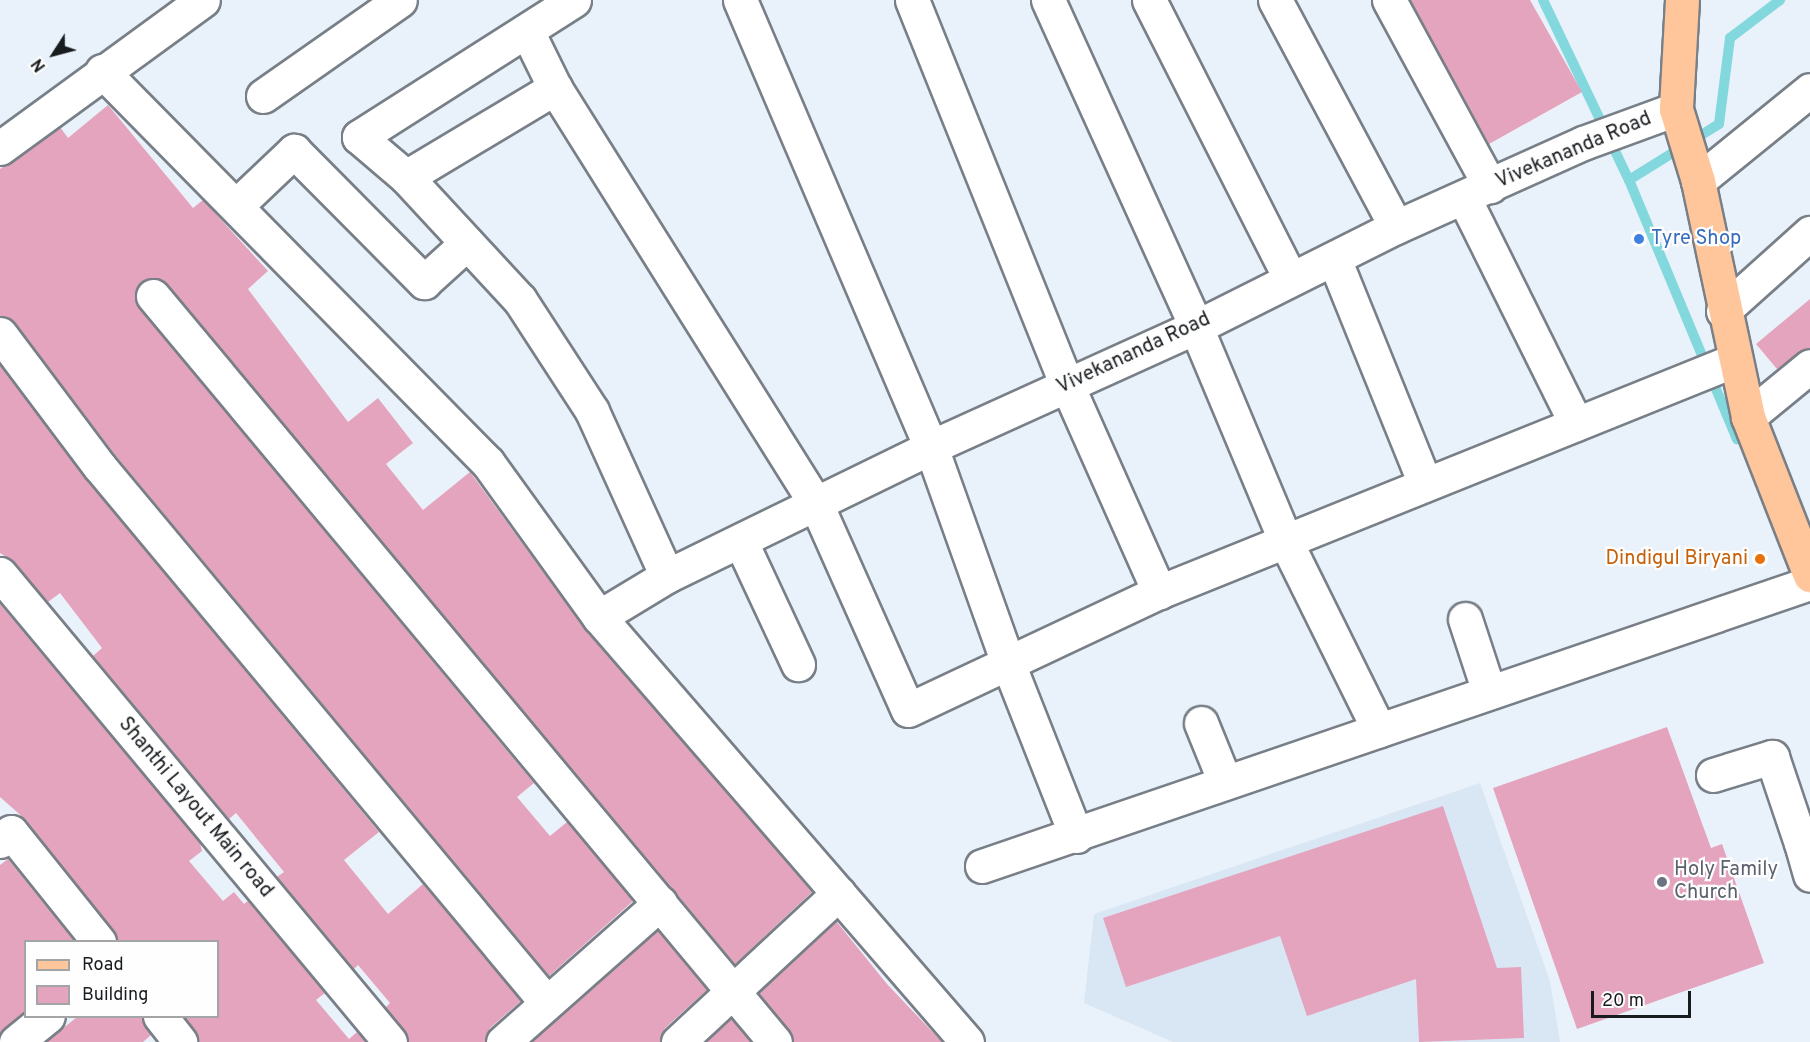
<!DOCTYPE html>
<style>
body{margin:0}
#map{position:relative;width:1810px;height:1042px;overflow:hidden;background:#e9f2fa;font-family:Overpass,sans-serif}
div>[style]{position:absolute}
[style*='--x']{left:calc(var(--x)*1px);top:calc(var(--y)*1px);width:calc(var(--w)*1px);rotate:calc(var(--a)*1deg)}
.built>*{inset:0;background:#d9e7f5}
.stream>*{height:10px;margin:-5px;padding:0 5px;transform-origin:5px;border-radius:5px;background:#83d8de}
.building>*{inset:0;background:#e5a4be}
.roads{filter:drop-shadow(2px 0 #787f87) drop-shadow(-2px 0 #787f87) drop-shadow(0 2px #787f87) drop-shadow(0 -2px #787f87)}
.minor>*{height:33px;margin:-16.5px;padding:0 16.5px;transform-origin:16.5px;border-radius:16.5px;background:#fff}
.major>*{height:33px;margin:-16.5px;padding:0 16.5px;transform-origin:16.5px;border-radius:16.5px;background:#ffc69b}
.dots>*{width:16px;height:16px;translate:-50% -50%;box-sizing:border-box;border:3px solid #fefefe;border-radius:50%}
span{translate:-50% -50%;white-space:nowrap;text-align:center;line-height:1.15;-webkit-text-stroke:4.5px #fefefe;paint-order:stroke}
.street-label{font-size:20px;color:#191c1f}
.shop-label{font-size:20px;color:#366cbe}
.left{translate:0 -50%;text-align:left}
.food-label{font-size:20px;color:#c56008}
.right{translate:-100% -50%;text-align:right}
.worship-label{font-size:20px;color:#5b616d}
.legend{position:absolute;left:24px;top:940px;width:195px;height:78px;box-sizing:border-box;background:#fefefe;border:2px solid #a2a4a5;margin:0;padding:8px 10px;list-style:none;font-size:18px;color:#191c1f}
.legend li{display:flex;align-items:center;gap:12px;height:30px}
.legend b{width:30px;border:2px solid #a2a4a5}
.north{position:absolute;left:24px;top:24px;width:60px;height:60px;-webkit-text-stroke:4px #fefefe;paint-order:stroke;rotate:234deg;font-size:16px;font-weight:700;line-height:24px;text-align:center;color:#191c1f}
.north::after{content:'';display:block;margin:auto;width:21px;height:27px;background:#191c1f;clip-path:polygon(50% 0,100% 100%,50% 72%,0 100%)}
.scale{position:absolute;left:1591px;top:991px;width:100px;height:27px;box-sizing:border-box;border:3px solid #191c1f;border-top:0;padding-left:8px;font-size:18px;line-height:21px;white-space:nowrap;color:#191c1f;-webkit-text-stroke:4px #fefefe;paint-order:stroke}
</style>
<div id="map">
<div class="built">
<i style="clip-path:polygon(1480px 783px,1550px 981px,1560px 1042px,1173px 1042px,1084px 1003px,1094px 914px)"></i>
</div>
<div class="stream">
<i style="--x:1543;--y:0;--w:199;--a:64.5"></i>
<i style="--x:1629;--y:180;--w:281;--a:67.4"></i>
<i style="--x:1629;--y:180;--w:106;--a:-31.9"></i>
<i style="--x:1719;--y:124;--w:87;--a:-82.7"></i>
<i style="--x:1730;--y:38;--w:63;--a:-37.2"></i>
</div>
<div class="building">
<i style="clip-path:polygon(1410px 0,1530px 0,1582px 92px,1489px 144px)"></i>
<i style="clip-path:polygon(108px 105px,193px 208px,203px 200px,268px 271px,248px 289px,348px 422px,378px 398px,413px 443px,386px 464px,423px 510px,470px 472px,585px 629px,812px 892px,735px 964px,167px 284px,150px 278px,141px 282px,135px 299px,139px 308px,534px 783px,517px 797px,550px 836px,567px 822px,633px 901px,549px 976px,115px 455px,15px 323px,0 316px,0 169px,60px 127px,68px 138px)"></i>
<i style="clip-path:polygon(1810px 299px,1810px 348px,1777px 369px,1756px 344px)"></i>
<i style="clip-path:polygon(0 365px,86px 479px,379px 832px,344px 860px,388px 914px,423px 884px,521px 1001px,490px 1028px,485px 1042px,408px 1042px,386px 1007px,390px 1003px,358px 965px,354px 969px,277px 877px,284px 872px,236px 813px,229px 819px,93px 656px,102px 648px,60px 593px,48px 602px,14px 562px,0 553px)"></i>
<i style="clip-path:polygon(0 604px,200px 843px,202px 851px,189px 861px,223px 901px,234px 892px,244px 904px,248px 901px,325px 993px,316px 1000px,349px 1039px,357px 1032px,366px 1042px,200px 1042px,184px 1017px,218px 1017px,218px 942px,117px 942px,26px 820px,0 797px)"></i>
<i style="clip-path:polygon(1667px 727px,1711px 848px,1722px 844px,1764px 963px,1577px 1029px,1493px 788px)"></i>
<i style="clip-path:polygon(1443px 806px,1497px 968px,1521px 967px,1524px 1038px,1419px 1042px,1416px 979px,1307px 1016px,1280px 936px,1126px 987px,1103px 918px)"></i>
<i style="clip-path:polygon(8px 859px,75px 942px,26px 942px,26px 1010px,0 1033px,0 865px)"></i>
<i style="clip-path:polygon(836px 921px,887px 984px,942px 1042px,793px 1042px,759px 993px)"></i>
<i style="clip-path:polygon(657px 930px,707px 990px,665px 1028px,660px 1042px,531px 1042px)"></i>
<i style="clip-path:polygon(77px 1017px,142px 1017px,151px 1035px,143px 1042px,46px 1042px)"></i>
<i style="clip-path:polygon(731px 1018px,751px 1042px,706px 1042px)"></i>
</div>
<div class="roads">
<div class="minor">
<i style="--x:574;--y:0;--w:255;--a:147.5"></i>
<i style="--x:359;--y:137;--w:62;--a:40.4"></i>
<i style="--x:406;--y:177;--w:168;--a:47.2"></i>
<i style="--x:520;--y:300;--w:132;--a:57"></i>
<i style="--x:592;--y:411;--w:181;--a:65.6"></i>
<i style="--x:740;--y:0;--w:486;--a:66.9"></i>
<i style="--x:931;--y:447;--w:229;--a:70.4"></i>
<i style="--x:1008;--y:663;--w:167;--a:-25.2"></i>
<i style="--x:1159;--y:592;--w:621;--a:-21.94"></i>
<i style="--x:912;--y:0;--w:415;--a:68.1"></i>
<i style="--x:1067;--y:385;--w:227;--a:66"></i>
<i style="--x:1048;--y:0;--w:359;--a:65.6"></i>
<i style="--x:1196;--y:327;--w:233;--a:67.3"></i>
<i style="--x:1286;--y:542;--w:210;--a:63.7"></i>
<i style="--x:1149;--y:0;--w:312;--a:63.1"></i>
<i style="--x:1275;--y:0;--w:257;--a:61.9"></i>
<i style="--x:1389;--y:0;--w:212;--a:61.5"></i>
<i style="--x:527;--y:31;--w:64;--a:63.8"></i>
<i style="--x:555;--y:88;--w:493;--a:57.9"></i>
<i style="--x:817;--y:506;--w:223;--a:66"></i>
<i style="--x:908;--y:710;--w:110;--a:-25.2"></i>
<i style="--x:1008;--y:663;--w:186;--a:68.5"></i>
<i style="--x:102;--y:71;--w:550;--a:45.44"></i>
<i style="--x:488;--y:463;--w:190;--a:54.2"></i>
<i style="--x:599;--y:617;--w:562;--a:49.11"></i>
<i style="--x:263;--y:96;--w:167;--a:-35"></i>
<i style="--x:0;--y:148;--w:251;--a:-36.1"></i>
<i style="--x:406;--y:177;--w:174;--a:-30.9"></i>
<i style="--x:1698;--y:181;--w:144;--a:-39.1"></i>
<i style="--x:1464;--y:198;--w:252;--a:63.6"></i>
<i style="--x:237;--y:205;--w:79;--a:-43.5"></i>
<i style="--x:294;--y:151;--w:185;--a:45.2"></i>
<i style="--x:424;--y:282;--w:58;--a:-42.2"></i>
<i style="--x:1335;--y:261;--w:240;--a:68"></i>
<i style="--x:153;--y:296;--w:971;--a:50.18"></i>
<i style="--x:1723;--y:311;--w:117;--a:-41.9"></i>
<i style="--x:0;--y:334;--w:166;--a:53.1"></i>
<i style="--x:100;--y:467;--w:697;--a:50.18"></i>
<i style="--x:1748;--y:417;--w:80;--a:-39.4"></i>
<i style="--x:741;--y:542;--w:135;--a:65"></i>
<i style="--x:0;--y:574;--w:609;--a:50.19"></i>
<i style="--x:599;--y:617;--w:79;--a:-31.1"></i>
<i style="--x:667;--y:576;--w:294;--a:-26"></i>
<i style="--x:931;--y:447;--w:291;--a:-24.4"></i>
<i style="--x:1196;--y:327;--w:224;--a:-26.6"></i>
<i style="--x:1396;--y:227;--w:205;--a:-24.2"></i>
<i style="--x:1583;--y:143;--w:99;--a:-20.1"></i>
<i style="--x:1465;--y:619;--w:77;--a:71.8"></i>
<i style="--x:1201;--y:723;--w:64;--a:67.9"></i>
<i style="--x:1713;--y:775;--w:62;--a:-17"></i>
<i style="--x:1772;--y:757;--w:91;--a:71.4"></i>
<i style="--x:0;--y:841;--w:14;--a:-39"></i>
<i style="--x:11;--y:832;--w:141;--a:51.3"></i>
<i style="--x:1810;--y:841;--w:9;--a:167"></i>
<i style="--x:1801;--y:843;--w:33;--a:74"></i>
<i style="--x:982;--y:866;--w:875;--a:-18.87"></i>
<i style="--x:160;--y:1016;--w:33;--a:52"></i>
<i style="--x:16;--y:1042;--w:41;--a:-39.1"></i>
<i style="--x:503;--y:1042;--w:210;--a:-41.5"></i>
<i style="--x:678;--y:1042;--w:219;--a:-42.8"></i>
</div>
<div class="major">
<i style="--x:1682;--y:0;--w:109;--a:93.2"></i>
<i style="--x:1676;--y:109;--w:75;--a:73"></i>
<i style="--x:1698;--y:181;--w:241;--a:78"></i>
<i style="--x:1748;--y:417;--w:170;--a:68.6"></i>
</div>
</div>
<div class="dots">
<i style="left:1639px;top:239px;background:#3f7fe0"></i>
<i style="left:1760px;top:559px;background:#e8710a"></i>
<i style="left:1662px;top:882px;background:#6b7280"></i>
</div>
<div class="street-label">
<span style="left:1574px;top:151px;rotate:-23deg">Vivekananda Road</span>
<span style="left:1134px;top:354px;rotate:-25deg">Vivekananda Road</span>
<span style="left:195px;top:808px;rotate:50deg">Shanthi Layout Main road</span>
</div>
<div class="shop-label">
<span class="left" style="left:1651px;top:239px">Tyre Shop</span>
</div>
<div class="food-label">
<span class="right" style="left:1748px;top:559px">Dindigul Biryani</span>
</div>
<div class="worship-label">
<span class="left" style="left:1674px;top:882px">Holy Family<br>Church</span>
</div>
<ul class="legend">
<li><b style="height:8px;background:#ffc69b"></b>Road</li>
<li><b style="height:16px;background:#e5a4be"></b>Building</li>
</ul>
<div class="north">N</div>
<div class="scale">20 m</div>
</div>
